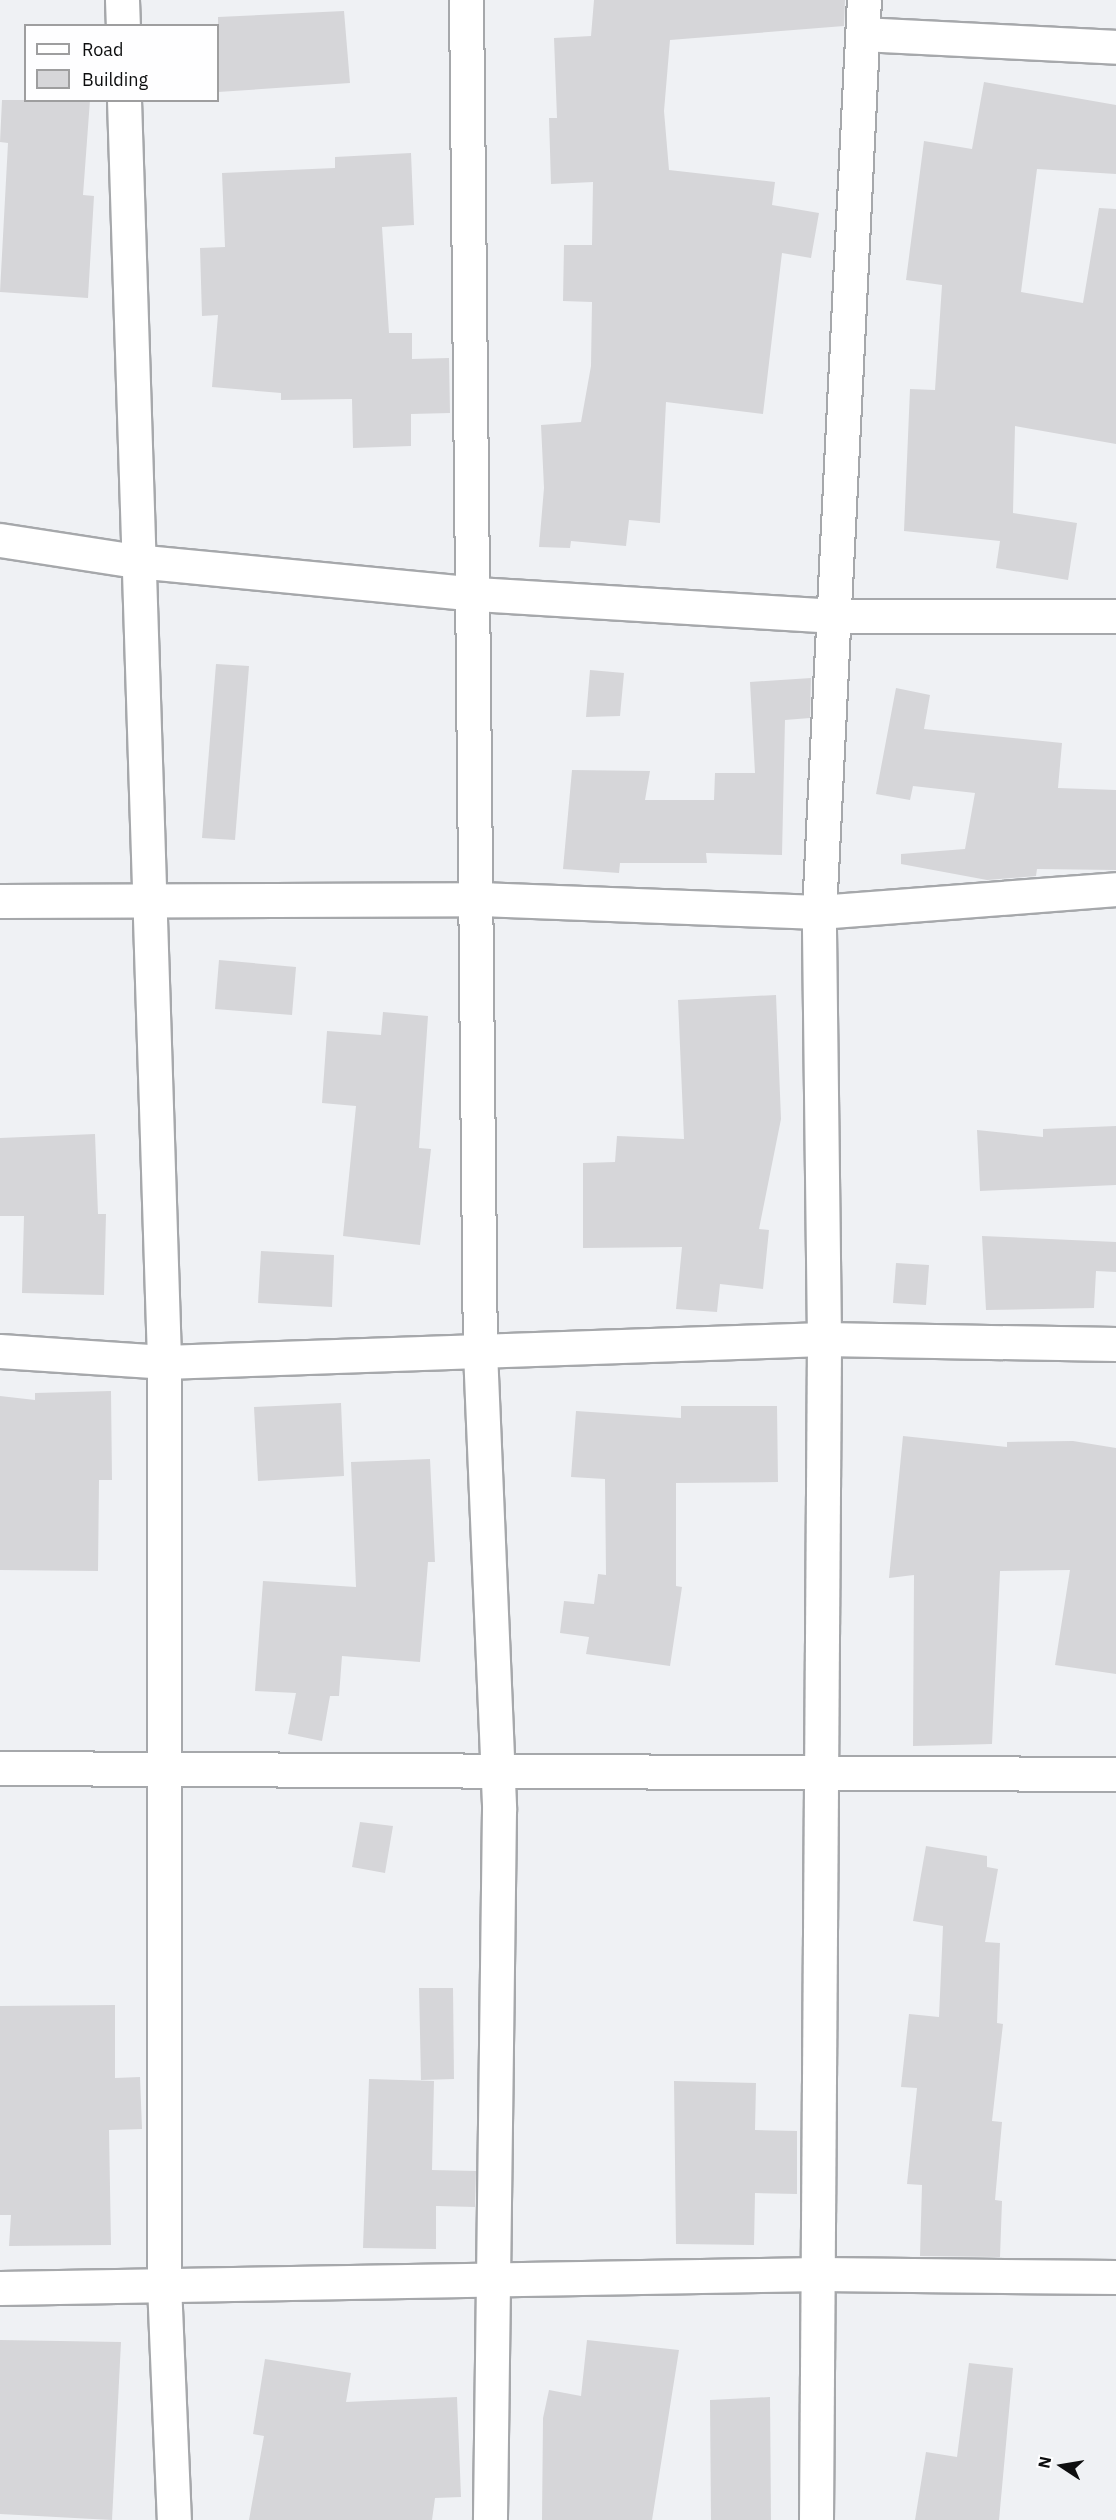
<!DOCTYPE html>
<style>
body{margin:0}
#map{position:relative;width:1116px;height:2520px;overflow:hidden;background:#eff1f4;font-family:"IBM Plex Sans",sans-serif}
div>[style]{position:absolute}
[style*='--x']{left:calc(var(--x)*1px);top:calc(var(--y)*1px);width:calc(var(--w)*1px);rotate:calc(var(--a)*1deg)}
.building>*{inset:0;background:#d6d6d9}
.roads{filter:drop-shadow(2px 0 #a6a8ab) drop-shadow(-2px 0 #a6a8ab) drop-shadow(0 2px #a6a8ab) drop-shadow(0 -2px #a6a8ab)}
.street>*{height:33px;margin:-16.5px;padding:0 16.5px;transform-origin:16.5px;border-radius:16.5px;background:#fff}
.secondary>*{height:33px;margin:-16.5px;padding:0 16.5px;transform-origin:16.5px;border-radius:16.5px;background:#fff}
span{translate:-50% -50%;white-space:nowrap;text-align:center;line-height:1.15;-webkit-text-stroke:6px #fefeff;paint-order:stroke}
.legend{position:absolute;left:24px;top:24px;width:195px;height:78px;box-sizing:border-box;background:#fefeff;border:2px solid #9e9e9f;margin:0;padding:8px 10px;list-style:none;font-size:18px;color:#0d0e0f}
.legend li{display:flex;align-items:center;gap:12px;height:30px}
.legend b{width:30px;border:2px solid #9e9e9f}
.north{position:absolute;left:1032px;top:2436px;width:60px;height:60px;-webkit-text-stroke:4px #fefeff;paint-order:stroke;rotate:282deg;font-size:16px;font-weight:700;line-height:24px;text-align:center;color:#0d0e0f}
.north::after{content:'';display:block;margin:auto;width:21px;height:27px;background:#0d0e0f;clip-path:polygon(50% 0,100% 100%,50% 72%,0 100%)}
</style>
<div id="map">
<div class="building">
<i style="clip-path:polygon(594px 0,845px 0,844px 26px,670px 40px,664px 111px,669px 170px,775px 182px,772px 205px,819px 213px,811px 258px,782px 253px,763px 414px,666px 402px,660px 523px,629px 520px,626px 546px,571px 541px,570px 548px,539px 547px,544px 488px,541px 425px,581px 422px,591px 366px,592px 302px,563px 301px,564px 245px,592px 245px,593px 182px,551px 184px,549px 118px,557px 118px,554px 38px,591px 36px)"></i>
<i style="clip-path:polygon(344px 11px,350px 83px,218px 92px,218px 17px)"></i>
<i style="clip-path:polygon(984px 82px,1116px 105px,1116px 174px,1037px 169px,1021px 292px,1083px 303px,1099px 208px,1116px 209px,1116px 444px,1015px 426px,1013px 513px,1077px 523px,1068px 580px,996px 568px,1000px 541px,904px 531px,910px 389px,935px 390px,942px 285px,906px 280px,924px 141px,972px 149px)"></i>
<i style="clip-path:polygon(2px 100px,90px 100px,83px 195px,94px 196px,88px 298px,0 292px,8px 143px,0 142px)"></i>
<i style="clip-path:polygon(411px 153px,414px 225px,382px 227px,389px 333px,412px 333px,412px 359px,449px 358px,450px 413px,411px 414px,411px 446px,353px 448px,352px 399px,281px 400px,281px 393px,212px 387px,218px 315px,202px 316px,200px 248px,225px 247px,222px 173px,335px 168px,335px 157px)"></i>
<i style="clip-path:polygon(216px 664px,249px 666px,235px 840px,202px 838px)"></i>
<i style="clip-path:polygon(590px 670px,624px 673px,620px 716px,586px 717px)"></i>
<i style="clip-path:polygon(811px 678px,810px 718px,785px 720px,782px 855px,706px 853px,707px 863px,620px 863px,619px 873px,563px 869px,572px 770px,650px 771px,645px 800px,714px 800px,715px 773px,755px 773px,750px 682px)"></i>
<i style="clip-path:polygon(896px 688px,930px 695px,924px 729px,1062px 743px,1058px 788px,1116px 790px,1116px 870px,1037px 869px,1036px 876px,987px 880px,901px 864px,901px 854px,965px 849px,975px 793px,913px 786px,910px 800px,876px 794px)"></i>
<i style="clip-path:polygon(219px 960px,296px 967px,292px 1015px,215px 1009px)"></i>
<i style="clip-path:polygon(776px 995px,781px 1119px,759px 1229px,769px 1230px,763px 1289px,720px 1284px,717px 1312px,676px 1309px,682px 1247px,583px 1248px,583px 1163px,615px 1162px,617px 1136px,684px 1139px,678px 1000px)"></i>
<i style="clip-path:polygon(383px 1012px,428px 1016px,419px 1148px,431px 1149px,420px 1245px,343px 1236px,356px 1106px,322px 1103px,327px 1031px,381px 1035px)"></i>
<i style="clip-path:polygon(1116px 1126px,1116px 1185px,980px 1191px,977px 1130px,1043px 1137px,1043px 1129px)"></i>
<i style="clip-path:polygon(95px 1134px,98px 1214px,106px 1214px,104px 1295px,22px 1293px,24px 1216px,0 1216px,0 1138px)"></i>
<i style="clip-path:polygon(982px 1236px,1116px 1242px,1116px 1272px,1096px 1271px,1094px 1308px,986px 1310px)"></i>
<i style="clip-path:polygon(261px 1251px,334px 1255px,332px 1307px,258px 1303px)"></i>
<i style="clip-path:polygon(896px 1263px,929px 1265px,926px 1305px,893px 1303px)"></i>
<i style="clip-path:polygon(111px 1391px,112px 1480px,99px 1480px,98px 1571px,0 1570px,0 1396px,35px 1400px,35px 1393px)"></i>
<i style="clip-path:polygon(341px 1403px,344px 1476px,258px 1481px,254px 1407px)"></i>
<i style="clip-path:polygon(681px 1406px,777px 1406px,778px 1482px,676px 1483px,676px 1586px,682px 1587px,670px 1666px,586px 1654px,589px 1637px,560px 1633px,564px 1601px,594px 1604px,598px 1574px,606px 1575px,605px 1479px,571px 1477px,576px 1411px,681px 1418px)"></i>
<i style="clip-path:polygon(903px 1436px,1007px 1447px,1007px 1442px,1073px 1441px,1116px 1448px,1116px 1674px,1055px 1665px,1070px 1570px,1000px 1571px,992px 1744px,913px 1746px,914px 1575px,889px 1578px)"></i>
<i style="clip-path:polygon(430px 1459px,435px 1562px,428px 1562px,420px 1662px,342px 1656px,339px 1696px,330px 1696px,322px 1741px,288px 1734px,296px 1693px,255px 1691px,263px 1581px,356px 1587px,351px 1462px)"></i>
<i style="clip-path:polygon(360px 1822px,393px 1826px,385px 1873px,352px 1867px)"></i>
<i style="clip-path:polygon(926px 1846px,987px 1856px,987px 1867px,998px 1869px,985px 1942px,1000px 1943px,997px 2023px,1003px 2024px,992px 2121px,1002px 2122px,995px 2200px,1002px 2201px,1000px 2257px,920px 2256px,922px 2185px,907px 2184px,917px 2088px,901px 2087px,909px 2014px,939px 2017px,943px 1926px,913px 1921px)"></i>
<i style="clip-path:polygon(419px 1988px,453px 1988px,454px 2079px,421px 2080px)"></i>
<i style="clip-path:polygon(115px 2005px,115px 2078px,140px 2077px,142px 2129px,109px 2130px,111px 2245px,9px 2246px,11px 2215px,0 2215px,0 2006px)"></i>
<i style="clip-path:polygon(369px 2079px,434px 2081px,432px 2170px,476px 2171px,475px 2207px,436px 2206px,436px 2249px,363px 2248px)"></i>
<i style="clip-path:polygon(674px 2081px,756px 2083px,755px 2130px,797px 2131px,797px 2194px,755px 2193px,754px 2245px,676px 2244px)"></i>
<i style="clip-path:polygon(0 2340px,121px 2342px,112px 2520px,0 2514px)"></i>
<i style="clip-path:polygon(587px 2340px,679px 2350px,652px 2520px,542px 2520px,543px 2418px,549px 2390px,581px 2396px)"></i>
<i style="clip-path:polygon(265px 2359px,351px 2373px,346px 2402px,457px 2397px,461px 2497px,435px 2498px,432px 2520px,249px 2520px,264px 2436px,253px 2434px)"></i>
<i style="clip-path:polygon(969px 2363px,1013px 2368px,999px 2520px,915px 2520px,926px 2452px,957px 2457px)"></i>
<i style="clip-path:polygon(770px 2397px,771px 2520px,711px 2520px,710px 2400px)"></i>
</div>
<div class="roads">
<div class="street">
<i style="--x:122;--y:0;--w:26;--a:88"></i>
<i style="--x:466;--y:0;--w:1351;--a:89.41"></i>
<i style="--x:480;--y:1351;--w:459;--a:87.6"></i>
<i style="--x:499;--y:1810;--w:710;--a:90.73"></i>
<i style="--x:863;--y:34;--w:253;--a:2.9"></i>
<i style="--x:124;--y:100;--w:1263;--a:88.18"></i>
<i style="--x:164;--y:1362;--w:922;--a:90"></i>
<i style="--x:164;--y:2284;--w:236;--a:87.6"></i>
<i style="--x:0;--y:901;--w:479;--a:-0.2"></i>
<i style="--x:479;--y:899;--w:340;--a:2.2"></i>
<i style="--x:819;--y:912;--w:298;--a:-4.4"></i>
<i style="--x:0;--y:1351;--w:164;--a:3.8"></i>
<i style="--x:164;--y:1362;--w:660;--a:-2"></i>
<i style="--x:824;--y:1339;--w:292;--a:1"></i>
<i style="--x:0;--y:1768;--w:1116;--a:0.31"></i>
<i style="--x:0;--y:2288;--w:820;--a:-0.98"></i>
<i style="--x:820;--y:2274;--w:296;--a:0.6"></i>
<i style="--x:816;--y:2520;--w:1181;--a:-89.61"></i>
<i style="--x:824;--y:1339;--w:427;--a:-90.7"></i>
<i style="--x:819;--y:912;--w:913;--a:-87.18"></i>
</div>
<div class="secondary">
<i style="--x:0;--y:540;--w:137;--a:8.8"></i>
<i style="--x:135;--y:561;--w:343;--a:5.5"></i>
<i style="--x:476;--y:594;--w:356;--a:3.5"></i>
<i style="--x:831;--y:616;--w:285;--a:0"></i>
</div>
</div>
<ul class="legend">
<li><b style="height:8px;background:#fff"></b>Road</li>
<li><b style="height:16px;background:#d6d6d9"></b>Building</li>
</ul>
<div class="north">N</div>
</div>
